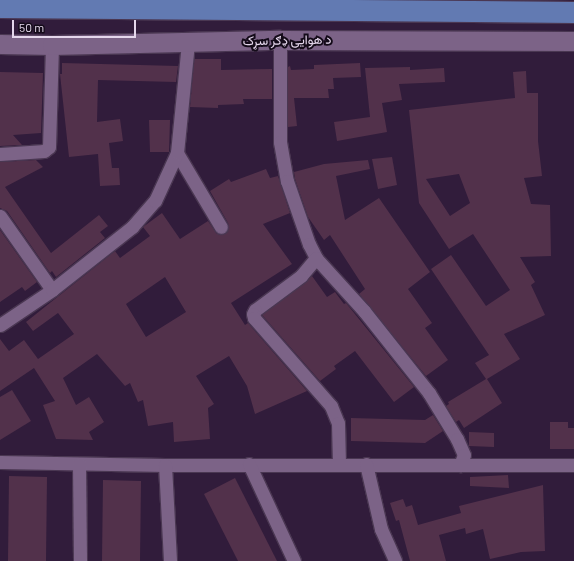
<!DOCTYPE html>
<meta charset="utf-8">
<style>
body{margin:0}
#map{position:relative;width:574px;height:561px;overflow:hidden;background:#311c3b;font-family:Barlow,Vazirmatn,sans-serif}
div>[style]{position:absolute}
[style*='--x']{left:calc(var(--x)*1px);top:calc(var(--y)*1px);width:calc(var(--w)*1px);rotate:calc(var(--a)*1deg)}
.building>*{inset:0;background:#52314b}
.roads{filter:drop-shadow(1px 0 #4a3752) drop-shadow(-1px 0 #4a3752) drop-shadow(0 1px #4a3752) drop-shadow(0 -1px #4a3752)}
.street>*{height:13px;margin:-6.5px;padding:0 6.5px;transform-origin:6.5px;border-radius:6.5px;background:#7c6387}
.secondary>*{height:19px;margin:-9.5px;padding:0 9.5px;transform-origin:9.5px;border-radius:9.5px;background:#7c6387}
.primary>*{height:21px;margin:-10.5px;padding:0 10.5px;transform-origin:10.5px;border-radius:10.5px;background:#627ab2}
span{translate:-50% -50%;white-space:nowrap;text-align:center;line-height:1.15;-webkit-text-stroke:4px #140b19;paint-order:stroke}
.street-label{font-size:13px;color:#e5d7ec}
.scale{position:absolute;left:12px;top:20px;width:124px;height:18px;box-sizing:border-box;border:2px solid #e5d7ec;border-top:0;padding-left:5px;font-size:12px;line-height:14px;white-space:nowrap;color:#e5d7ec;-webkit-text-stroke:3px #140b19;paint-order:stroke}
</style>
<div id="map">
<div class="building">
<i style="clip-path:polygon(194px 59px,221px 59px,221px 70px,272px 69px,272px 99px,243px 99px,244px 104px,218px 105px,218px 108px,190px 107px)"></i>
<i style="clip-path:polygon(62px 63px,178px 66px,176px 82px,98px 80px,97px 122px,120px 119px,123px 141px,109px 143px,112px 168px,119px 168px,120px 185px,100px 186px,98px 154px,69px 157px,60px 74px,62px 74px)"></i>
<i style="clip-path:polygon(360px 63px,361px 77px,333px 78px,334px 89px,328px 89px,329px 98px,294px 98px,297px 126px,288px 127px,288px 67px,290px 66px,291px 70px,314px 69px,314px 65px)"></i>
<i style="clip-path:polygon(410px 67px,410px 70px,444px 68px,445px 82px,399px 84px,402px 100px,382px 103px,387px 132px,337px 141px,334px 122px,370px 117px,365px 68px)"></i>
<i style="clip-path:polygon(evenodd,526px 71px,527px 93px,538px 93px,538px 141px,542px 176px,524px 178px,531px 204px,550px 205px,551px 256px,520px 257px,535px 282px,531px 285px,545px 315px,504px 334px,520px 359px,487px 379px,502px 403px,464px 428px,459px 420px,456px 422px,446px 406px,449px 404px,448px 402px,486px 379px,475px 363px,489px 355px,431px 269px,451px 255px,486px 306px,510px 290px,473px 234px,449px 249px,419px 203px,409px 110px,515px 98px,513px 72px,526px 71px,459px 174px,470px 203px,450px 216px,426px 179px,459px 174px)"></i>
<i style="clip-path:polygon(0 72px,43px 73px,41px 133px,13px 135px,22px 145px,0 146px)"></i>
<i style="clip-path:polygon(149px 120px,170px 120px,169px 152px,150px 152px)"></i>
<i style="clip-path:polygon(392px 157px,397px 185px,378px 189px,372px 159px)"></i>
<i style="clip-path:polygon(36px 160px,43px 167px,5px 187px,51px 253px,99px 215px,108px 226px,100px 232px,105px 238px,56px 277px,52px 271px,50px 273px,7px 211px,0 208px,0 162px)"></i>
<i style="clip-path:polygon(368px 160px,370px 169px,336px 176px,345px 220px,379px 198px,430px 272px,408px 289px,432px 323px,425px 328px,448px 360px,426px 376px,359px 294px,365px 289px,330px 235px,324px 240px,308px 217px,295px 179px,294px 172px,324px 164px)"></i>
<i style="clip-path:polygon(evenodd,266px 169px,270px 178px,278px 176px,290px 213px,263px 224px,292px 264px,231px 303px,245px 325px,248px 323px,307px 391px,255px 414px,247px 386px,229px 356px,196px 376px,214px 404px,208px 408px,210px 439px,174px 442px,173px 422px,148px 426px,143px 400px,138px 402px,130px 383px,125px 386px,97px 354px,63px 378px,76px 405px,89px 397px,104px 422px,89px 432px,93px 440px,56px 439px,43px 405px,55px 401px,34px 368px,0 391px,0 339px,9px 351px,24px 340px,38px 359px,74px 334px,58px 313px,33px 331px,26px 322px,115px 251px,120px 258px,150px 236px,143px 227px,162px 213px,180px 239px,208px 221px,217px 234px,225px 234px,229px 227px,228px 223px,210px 191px,229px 179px,231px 182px,266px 169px,165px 277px,186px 312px,146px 337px,126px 304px,165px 277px)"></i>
<i style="clip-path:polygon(0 230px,37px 282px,25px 291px,22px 287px,0 302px)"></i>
<i style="clip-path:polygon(312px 276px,327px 297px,335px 292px,344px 304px,346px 303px,414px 387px,394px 402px,355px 351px,334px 366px,336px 369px,320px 381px,262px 315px)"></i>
<i style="clip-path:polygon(12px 390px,31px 421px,0 440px,0 397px)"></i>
<i style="clip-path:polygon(433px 415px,443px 431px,425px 443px,351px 441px,351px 418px,425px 420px)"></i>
<i style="clip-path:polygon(550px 422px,568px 422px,568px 428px,574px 428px,574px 449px,550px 449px)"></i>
<i style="clip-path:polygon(469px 432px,494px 433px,494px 447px,469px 446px)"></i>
<i style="clip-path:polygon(508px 475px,509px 488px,470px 486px,470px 477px)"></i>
<i style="clip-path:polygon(9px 476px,47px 477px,46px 561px,8px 561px)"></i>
<i style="clip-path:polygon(235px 478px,277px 561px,238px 561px,204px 494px)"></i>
<i style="clip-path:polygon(103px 480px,141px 481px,140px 561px,102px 561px)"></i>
<i style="clip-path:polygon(543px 485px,545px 551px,521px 552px,490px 559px,483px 529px,466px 534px,465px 528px,439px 535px,446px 561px,410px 561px,399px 520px,396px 521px,390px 503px,403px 499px,406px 507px,412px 505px,418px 525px,461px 513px,459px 506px)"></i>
</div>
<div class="roads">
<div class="street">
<i style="--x:280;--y:40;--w:102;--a:90"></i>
<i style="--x:280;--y:142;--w:40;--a:80"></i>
<i style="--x:287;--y:181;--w:67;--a:70.8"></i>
<i style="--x:309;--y:244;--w:16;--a:63"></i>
<i style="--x:316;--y:258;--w:72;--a:47.8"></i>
<i style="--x:364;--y:311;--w:105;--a:51.6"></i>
<i style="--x:429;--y:393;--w:54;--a:58.7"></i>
<i style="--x:457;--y:439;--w:17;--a:66"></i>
<i style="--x:464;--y:455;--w:11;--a:112"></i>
<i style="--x:177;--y:153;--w:86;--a:59.3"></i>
<i style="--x:0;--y:154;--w:44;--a:-3.9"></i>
<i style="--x:44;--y:151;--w:6;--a:-39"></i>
<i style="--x:49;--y:147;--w:102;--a:-88.3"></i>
<i style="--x:0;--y:216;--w:90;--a:54.9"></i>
<i style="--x:316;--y:258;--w:23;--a:130"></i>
<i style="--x:301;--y:276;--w:57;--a:143.5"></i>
<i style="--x:255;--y:310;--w:4;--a:117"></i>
<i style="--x:253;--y:314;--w:4;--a:76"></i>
<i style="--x:254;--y:318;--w:117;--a:48.8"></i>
<i style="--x:331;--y:406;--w:18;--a:68"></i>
<i style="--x:338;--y:423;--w:42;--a:88.6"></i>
<i style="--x:0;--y:325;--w:63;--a:-33.9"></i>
<i style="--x:52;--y:290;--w:102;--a:-38.2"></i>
<i style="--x:132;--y:227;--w:35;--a:-49"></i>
<i style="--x:155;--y:201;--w:53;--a:-65.4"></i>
<i style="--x:177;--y:153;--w:112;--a:-84.3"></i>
<i style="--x:0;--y:462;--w:165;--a:1"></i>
<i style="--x:165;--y:465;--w:409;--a:0"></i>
<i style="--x:79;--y:464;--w:97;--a:89.4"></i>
<i style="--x:249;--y:464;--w:107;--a:65.1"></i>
<i style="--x:366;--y:464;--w:67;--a:77"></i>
<i style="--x:381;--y:529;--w:35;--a:66"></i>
<i style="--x:165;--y:465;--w:96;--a:87"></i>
</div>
<div class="secondary">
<i style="--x:0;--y:44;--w:52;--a:1.1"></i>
<i style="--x:52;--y:45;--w:228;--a:-1.3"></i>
<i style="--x:280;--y:40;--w:294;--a:0.2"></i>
</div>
<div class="primary">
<i style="--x:0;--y:7;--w:574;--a:0.5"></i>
</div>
</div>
<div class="street-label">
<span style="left:287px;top:40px;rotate:-1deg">د هوایی ډګر سړک</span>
</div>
<div class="scale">50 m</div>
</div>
